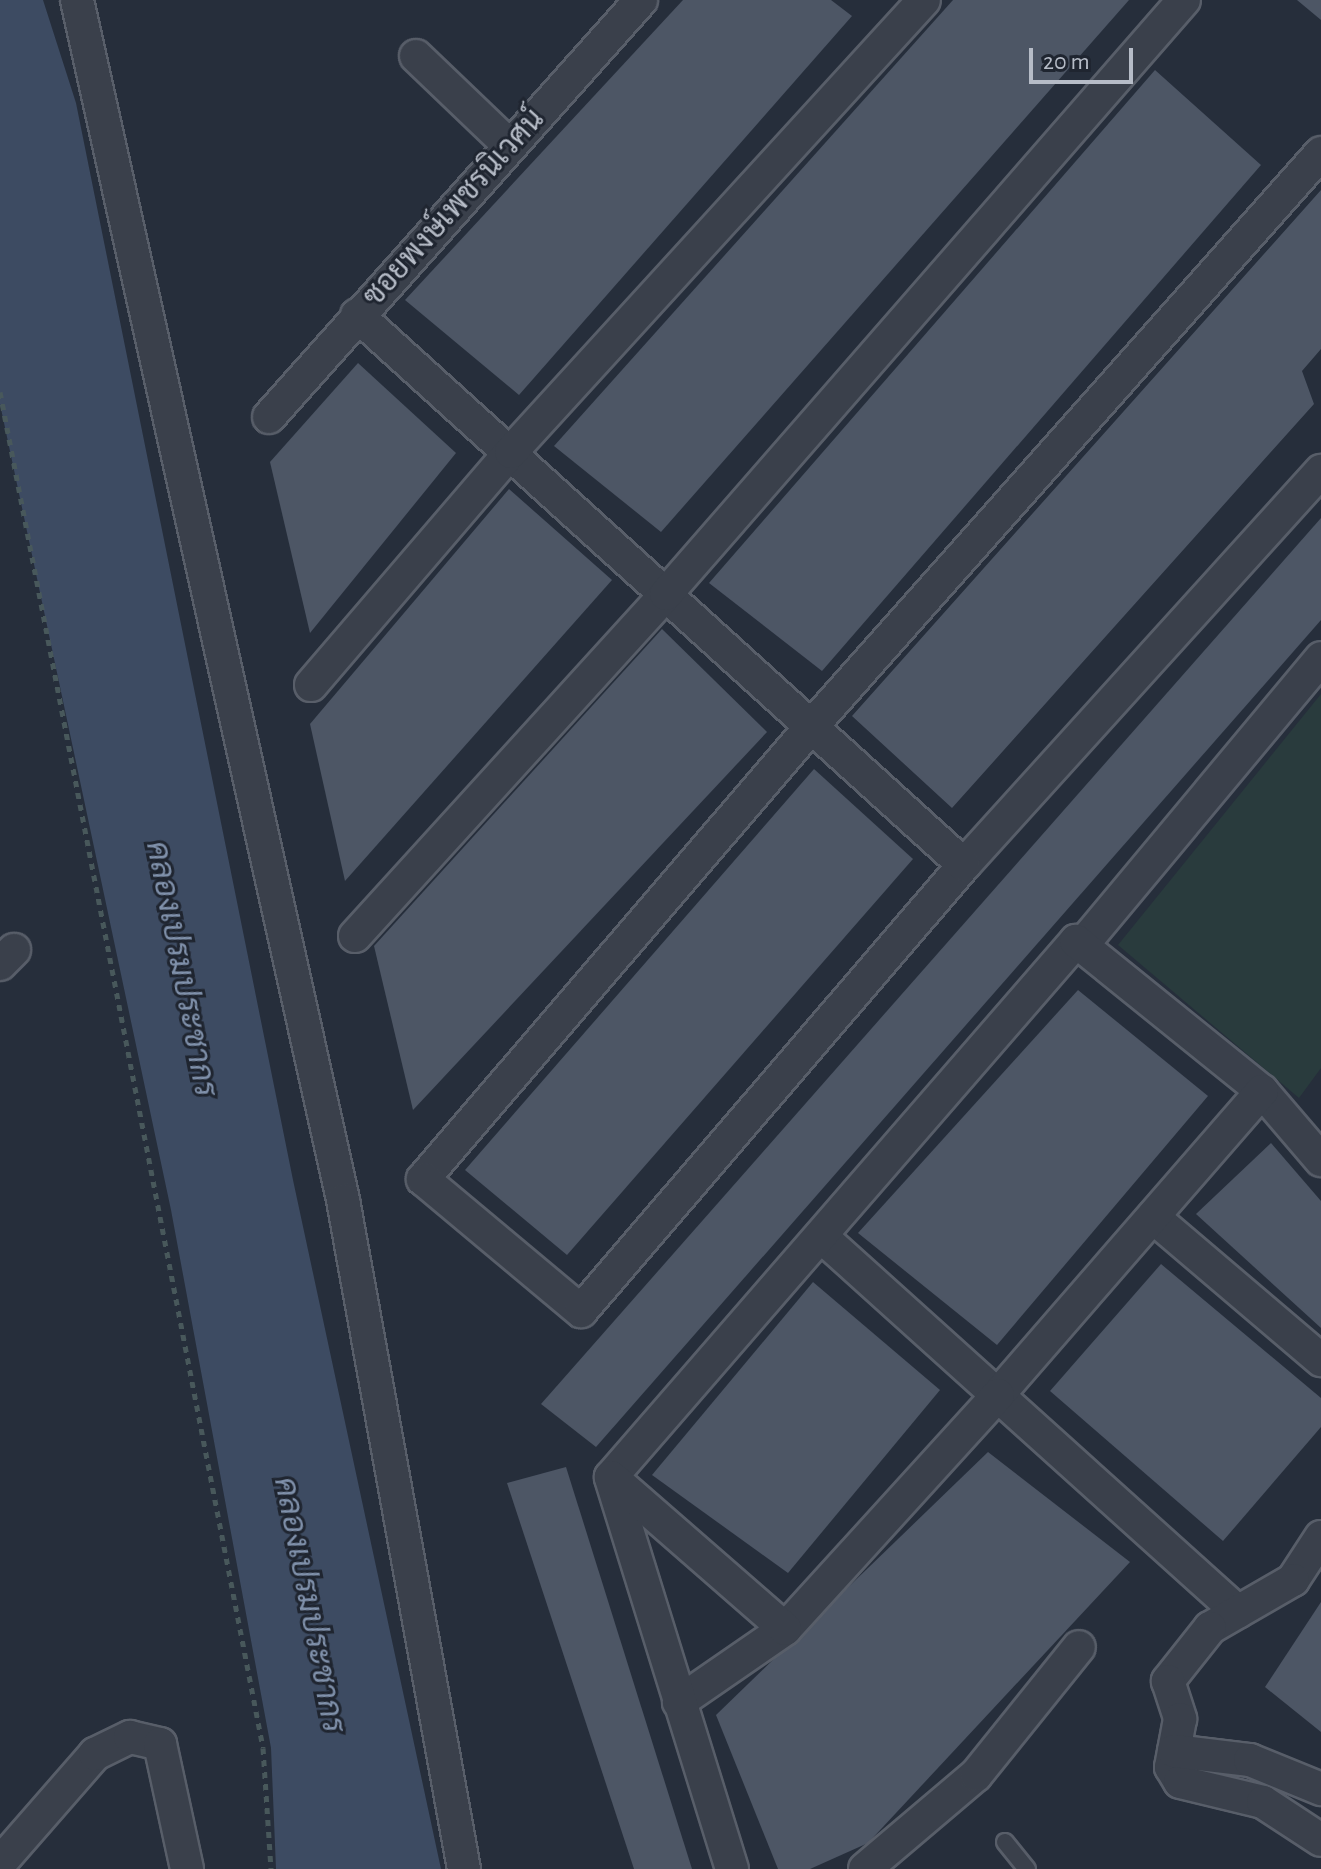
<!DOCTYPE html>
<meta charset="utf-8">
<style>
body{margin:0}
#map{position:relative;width:1321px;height:1869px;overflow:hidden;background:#262e3b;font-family:"Alegreya Sans",Sarabun,sans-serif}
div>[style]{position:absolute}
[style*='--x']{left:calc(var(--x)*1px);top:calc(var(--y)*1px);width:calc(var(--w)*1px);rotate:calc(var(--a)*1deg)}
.green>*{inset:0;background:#293b3d}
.water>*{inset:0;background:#3d4b62}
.building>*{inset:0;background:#4d5665}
.path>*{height:5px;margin-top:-2.5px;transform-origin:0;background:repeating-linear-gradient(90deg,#48585b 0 6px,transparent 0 12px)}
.roads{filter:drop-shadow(2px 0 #585e69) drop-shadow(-2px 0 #585e69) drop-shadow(0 2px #585e69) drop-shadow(0 -2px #585e69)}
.lane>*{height:16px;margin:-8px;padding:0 8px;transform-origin:8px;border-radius:8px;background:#3a404b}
.street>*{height:32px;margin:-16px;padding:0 16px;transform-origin:16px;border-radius:16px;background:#3a404b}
span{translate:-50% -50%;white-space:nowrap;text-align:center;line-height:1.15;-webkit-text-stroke:6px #1f2530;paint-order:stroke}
.street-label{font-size:30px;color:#b6bcc7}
.water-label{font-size:32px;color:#8091ab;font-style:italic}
.scale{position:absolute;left:1029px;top:48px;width:104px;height:36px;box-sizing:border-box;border:4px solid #b6bcc7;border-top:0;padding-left:10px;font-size:24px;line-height:28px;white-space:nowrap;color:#b6bcc7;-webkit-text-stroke:6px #1f2530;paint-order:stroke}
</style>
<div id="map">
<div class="green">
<i style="clip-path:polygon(1321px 694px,1321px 1068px,1299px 1098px,1118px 945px)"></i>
</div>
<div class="water">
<i style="clip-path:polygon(0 0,43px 0,76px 103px,293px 1180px,441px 1869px,276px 1869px,271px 1748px,171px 1210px,0 404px)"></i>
</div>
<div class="building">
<i style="clip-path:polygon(683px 0,831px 0,852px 16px,519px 395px,405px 300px)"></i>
<i style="clip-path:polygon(953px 0,1129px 0,661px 532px,554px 446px)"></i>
<i style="clip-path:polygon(1297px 0,1321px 0,1321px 20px)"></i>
<i style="clip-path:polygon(1155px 70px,1261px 165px,822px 671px,709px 583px)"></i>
<i style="clip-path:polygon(1321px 190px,1321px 349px,1302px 371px,1314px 404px,952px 808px,852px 716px)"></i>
<i style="clip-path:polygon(358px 363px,456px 453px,310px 633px,270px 462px)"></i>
<i style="clip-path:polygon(509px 489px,612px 580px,345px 881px,310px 724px)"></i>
<i style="clip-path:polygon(1321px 518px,1321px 620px,596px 1447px,541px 1404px)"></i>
<i style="clip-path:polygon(662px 629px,767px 732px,413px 1110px,374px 946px)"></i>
<i style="clip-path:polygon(814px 769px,913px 859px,567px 1255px,465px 1170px)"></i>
<i style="clip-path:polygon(1078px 990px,1208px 1096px,997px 1345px,858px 1233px)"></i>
<i style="clip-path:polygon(1271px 1143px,1321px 1201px,1321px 1328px,1196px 1214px)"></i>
<i style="clip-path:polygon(1161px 1264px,1321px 1398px,1321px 1427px,1223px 1541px,1050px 1391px)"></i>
<i style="clip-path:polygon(813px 1282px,940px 1390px,788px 1573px,652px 1475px)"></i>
<i style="clip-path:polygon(988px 1452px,1130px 1562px,868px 1843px,810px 1869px,778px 1869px,716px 1715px)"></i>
<i style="clip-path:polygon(566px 1467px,692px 1869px,634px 1869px,507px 1483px)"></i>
<i style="clip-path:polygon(1321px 1602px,1321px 1732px,1265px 1687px)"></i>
</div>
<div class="path">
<i style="--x:0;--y:392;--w:1381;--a:79.02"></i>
<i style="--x:263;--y:1748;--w:121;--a:86.2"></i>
</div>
<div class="roads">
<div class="lane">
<i style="--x:1005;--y:1842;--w:35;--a:51"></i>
</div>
<div class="street">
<i style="--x:77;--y:0;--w:1229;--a:77.5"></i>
<i style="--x:343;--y:1200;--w:680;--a:79.75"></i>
<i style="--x:416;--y:56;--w:130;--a:43.8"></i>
<i style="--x:1321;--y:153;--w:768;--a:131.62"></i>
<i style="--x:811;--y:727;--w:596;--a:130.64"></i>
<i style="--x:423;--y:1179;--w:206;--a:39.9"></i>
<i style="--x:581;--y:1311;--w:588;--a:-49.35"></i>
<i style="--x:964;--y:865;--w:532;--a:-47.82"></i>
<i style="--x:357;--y:315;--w:819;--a:42.18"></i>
<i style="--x:269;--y:417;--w:559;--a:-48.26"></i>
<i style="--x:311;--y:685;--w:307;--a:-49.4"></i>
<i style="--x:511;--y:452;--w:612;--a:-47.58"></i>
<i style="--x:355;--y:936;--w:462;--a:-47.7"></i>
<i style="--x:666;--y:594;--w:788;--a:-48.91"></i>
<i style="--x:1083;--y:944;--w:372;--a:-50.2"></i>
<i style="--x:0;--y:964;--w:20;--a:-45"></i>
<i style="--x:1262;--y:1091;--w:91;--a:49.5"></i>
<i style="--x:1153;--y:1217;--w:221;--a:40.4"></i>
<i style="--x:821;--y:1236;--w:561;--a:42.04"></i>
<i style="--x:611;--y:1477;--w:710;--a:-49.06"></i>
<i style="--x:1076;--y:941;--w:239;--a:38.9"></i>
<i style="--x:1262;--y:1091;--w:403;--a:131"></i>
<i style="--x:998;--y:1395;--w:316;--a:132.3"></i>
<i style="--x:785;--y:1629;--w:129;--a:145.4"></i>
<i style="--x:1321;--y:1537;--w:51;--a:123.1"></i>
<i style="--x:1293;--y:1580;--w:96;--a:150"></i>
<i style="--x:1210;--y:1628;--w:68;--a:128.4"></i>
<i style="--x:1168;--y:1681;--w:40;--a:72"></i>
<i style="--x:1180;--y:1719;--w:49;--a:100.6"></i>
<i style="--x:1171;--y:1767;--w:17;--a:59"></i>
<i style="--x:1180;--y:1782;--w:85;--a:13.5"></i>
<i style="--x:1263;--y:1802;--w:69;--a:33.2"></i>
<i style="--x:1174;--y:1751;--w:77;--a:6.8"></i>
<i style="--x:1250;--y:1760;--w:77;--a:22.2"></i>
<i style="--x:0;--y:1863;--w:145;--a:-48.9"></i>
<i style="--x:95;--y:1754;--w:39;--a:-26"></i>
<i style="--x:130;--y:1737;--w:31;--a:13"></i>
<i style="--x:160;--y:1744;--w:128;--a:77.8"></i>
<i style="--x:732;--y:1869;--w:410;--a:-107.2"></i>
<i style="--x:611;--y:1477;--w:231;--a:41.1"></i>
<i style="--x:865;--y:1869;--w:145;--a:-40.3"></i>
<i style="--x:976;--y:1775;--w:164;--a:-51.2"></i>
</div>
</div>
<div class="street-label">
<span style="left:454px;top:208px;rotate:-48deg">ซอยพงษ์เพชรนิเวศน์</span>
</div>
<div class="water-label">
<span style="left:181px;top:969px;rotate:79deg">คลองเปรมประชากร</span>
<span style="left:309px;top:1605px;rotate:79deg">คลองเปรมประชากร</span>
</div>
<div class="scale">20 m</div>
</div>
